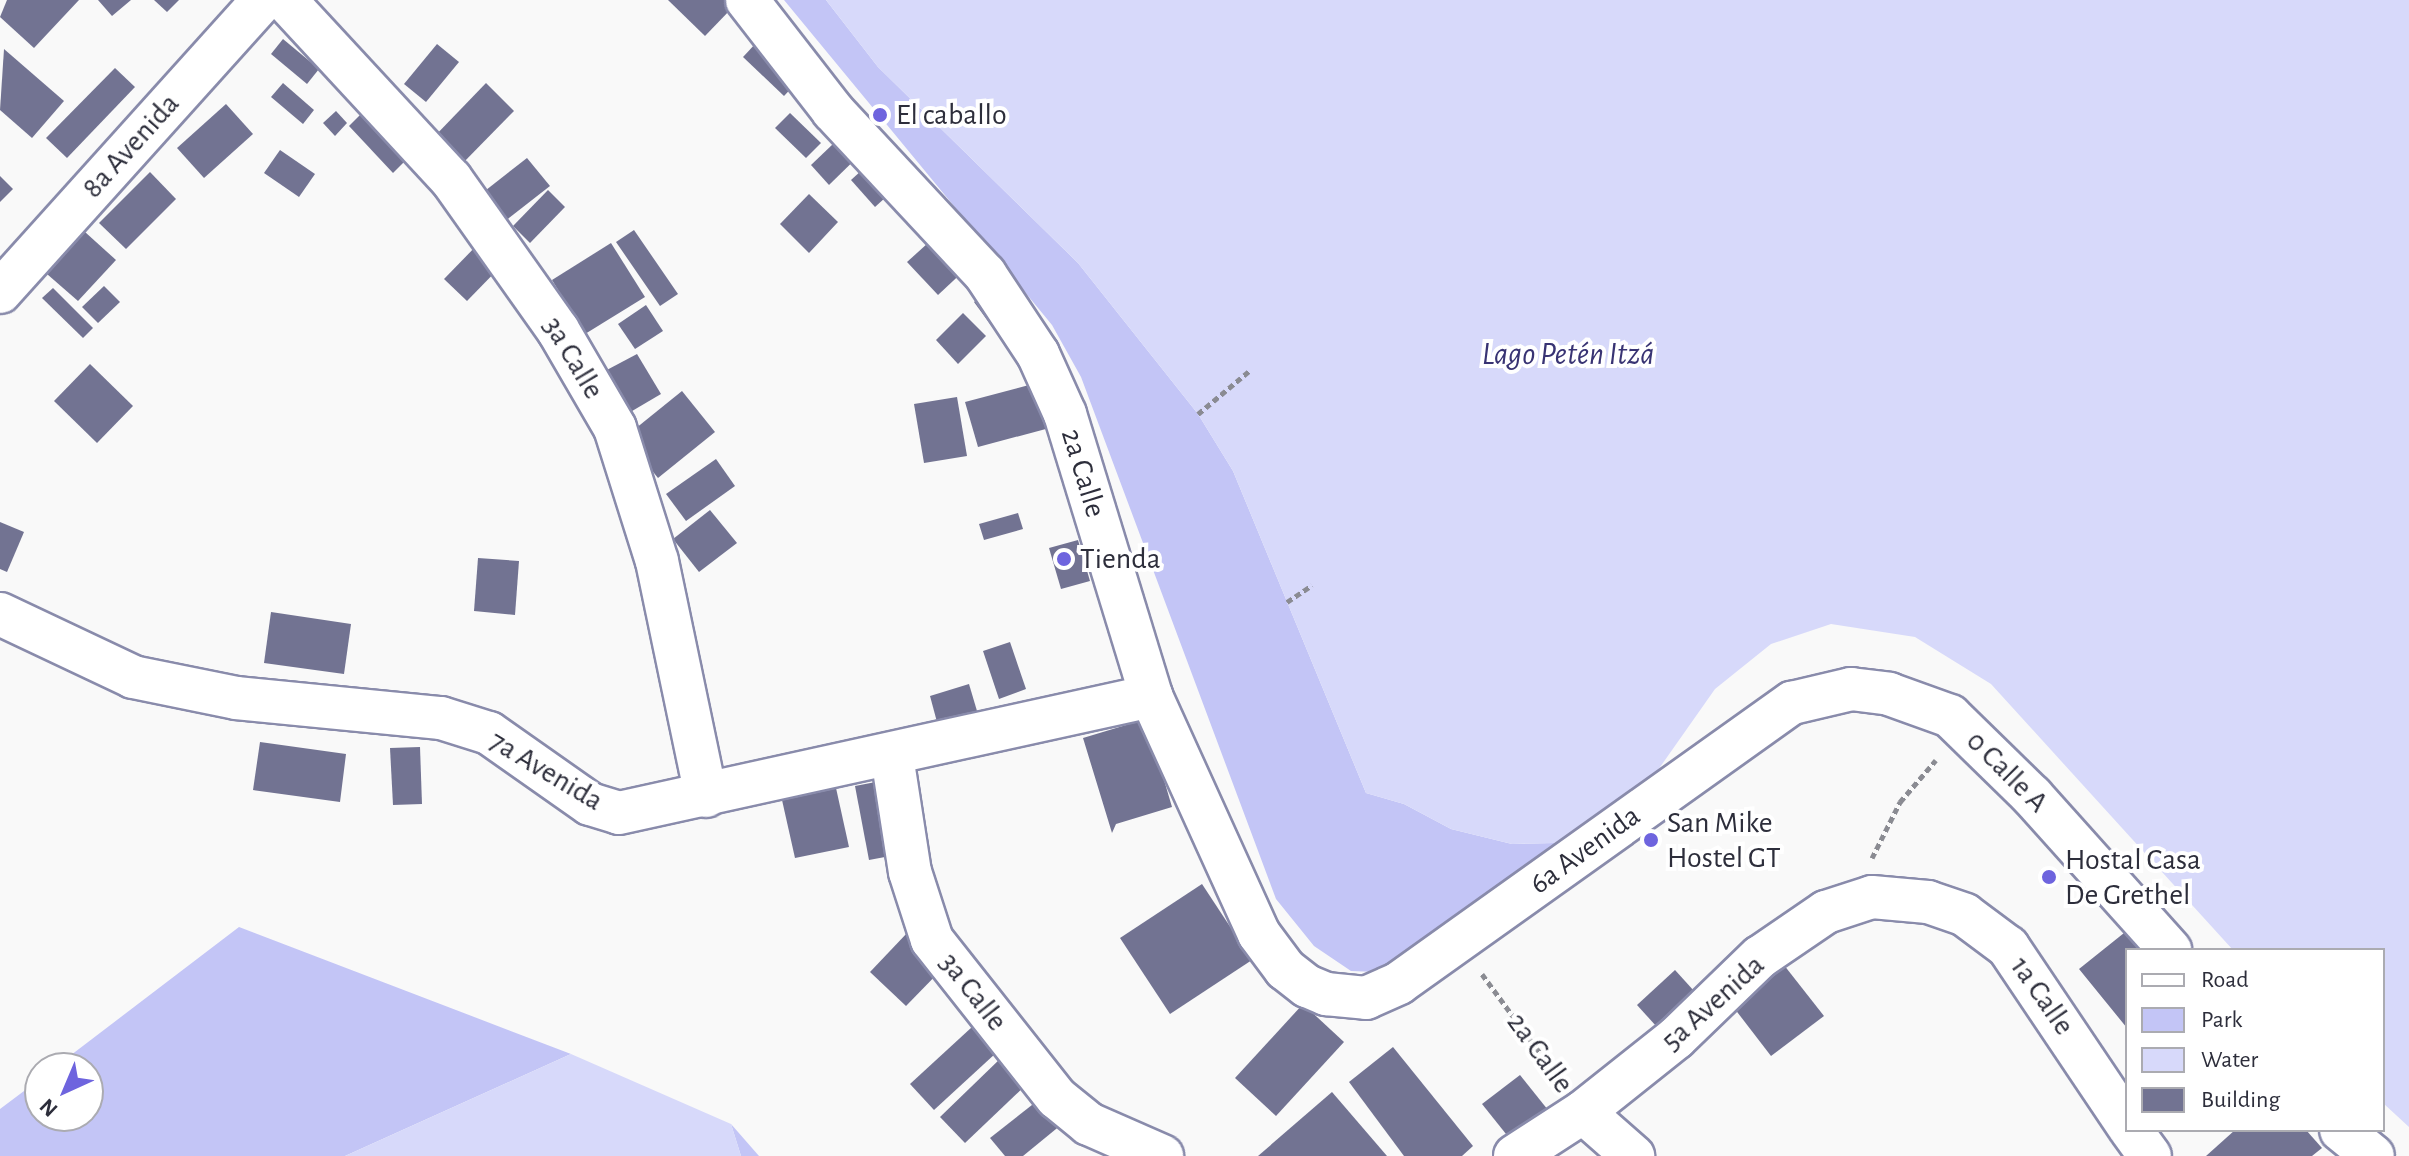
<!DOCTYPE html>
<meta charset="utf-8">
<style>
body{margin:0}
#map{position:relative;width:2409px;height:1156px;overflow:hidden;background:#f9f9f9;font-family:"Alegreya Sans",sans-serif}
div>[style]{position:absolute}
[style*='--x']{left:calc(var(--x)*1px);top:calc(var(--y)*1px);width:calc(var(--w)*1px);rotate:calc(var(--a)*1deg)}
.green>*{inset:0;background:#c3c5f6}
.water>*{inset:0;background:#d7d9fa}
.building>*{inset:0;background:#727392}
.path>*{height:5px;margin-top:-2.5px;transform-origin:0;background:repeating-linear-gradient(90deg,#8a8b92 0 6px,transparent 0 10px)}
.roads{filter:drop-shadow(2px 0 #898bab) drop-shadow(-2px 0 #898bab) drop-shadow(0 2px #898bab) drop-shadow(0 -2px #898bab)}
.street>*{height:42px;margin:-21px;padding:0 21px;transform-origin:21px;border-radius:21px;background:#fff}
.dots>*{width:22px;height:22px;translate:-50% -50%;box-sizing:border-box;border:4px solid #fff;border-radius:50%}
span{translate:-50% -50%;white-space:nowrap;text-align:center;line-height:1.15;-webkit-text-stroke:8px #fff;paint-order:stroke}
.poi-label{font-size:30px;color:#2d2e3b}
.left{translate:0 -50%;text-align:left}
.street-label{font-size:30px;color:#2d2e3b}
.water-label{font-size:32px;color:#383373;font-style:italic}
.legend{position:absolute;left:2125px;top:948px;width:260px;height:184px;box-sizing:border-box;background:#fff;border:2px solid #ababb1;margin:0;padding:10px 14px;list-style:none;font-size:24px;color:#2d2e3b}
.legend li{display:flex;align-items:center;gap:16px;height:40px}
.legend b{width:40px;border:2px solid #ababb1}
.north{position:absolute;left:24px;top:1052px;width:80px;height:80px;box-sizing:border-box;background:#fff;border:2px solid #ababb1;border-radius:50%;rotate:224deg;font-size:22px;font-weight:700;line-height:32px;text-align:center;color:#2d2e3b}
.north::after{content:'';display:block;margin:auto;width:28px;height:36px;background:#6e64de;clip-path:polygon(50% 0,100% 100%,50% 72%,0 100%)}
</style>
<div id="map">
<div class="green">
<i style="clip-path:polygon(784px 0,826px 0,878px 67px,1078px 263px,1198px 414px,1233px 471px,1366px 793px,1404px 804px,1451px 829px,1512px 844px,1554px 843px,1585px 834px,1401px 973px,1351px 971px,1314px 946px,1276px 899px,1081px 377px,1052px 325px)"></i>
<i style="clip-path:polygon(239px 927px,571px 1054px,345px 1156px,0 1156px,0 1109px,40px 1079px,40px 1116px,88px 1116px,88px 1068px,54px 1068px)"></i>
<i style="clip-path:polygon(731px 1124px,759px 1156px,741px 1156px)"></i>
</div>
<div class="water">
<i style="clip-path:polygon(826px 0,2409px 0,2409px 1127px,2383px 1103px,2383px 950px,2233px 950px,1991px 684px,1915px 637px,1831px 624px,1771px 644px,1715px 689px,1658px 770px,1585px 834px,1554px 843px,1512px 844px,1451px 829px,1404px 804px,1366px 793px,1233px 471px,1198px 414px,1078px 263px,878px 67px)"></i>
<i style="clip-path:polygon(571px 1054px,731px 1124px,741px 1156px,345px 1156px)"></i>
</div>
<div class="building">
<i style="clip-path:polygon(7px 0,79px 0,34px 48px,0 17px)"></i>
<i style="clip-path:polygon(98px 0,131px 0,112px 16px)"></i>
<i style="clip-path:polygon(154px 0,179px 0,167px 12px)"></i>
<i style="clip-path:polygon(668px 0,724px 0,732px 8px,705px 36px)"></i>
<i style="clip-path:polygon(770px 28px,811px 67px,784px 96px,743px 57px)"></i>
<i style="clip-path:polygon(283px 39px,319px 69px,307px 84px,271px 54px)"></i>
<i style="clip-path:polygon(437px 44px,459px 62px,426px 102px,404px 84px)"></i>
<i style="clip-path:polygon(4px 49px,64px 101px,32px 138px,0 110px)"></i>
<i style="clip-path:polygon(115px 68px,135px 87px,67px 158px,46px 138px)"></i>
<i style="clip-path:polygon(283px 83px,314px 110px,303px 124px,271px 97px)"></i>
<i style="clip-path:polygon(486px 83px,514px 111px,460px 166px,432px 139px)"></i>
<i style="clip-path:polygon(226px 104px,253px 134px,204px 178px,177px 148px)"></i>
<i style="clip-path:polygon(336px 111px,347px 123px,335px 136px,323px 123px)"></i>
<i style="clip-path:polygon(363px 112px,408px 158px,393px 173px,349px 126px)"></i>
<i style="clip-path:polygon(790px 113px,821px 143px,806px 158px,775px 128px)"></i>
<i style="clip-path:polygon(855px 123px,873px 142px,829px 185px,811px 165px)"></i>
<i style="clip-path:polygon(280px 150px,315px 174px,299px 197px,264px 173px)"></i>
<i style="clip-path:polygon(527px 158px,550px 186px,504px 222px,481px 194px)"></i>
<i style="clip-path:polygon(873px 160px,897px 187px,875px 207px,851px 180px)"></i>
<i style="clip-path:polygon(150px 172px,176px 199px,126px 249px,99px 223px)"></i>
<i style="clip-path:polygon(0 176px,13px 189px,0 202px)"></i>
<i style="clip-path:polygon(548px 190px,565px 207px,530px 243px,513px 226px)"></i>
<i style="clip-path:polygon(809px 194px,838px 222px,809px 253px,780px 224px)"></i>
<i style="clip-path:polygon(634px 230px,678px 294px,660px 306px,616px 242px)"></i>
<i style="clip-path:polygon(85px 232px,116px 260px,78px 301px,47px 274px)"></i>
<i style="clip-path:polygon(938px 234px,968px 267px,938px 295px,907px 262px)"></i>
<i style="clip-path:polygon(481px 241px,504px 263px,467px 301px,444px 279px)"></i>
<i style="clip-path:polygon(611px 243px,645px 297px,585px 334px,552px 280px)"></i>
<i style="clip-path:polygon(104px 286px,120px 302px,98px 323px,82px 307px)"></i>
<i style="clip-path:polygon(53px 288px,93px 328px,83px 338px,42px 298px)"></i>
<i style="clip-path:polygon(982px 296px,1001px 322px,993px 328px,974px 302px)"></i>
<i style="clip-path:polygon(646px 305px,663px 331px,635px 349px,618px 324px)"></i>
<i style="clip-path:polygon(963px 313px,986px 336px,958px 364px,936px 340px)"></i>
<i style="clip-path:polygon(637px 354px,661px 394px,627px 414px,603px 372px)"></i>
<i style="clip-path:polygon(90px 364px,133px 406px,97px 443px,54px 401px)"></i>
<i style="clip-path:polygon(1044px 381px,1057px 426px,978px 447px,965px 402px)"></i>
<i style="clip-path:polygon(682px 391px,715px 432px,658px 478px,625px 437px)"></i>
<i style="clip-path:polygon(957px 397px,967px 456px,924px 463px,914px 404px)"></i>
<i style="clip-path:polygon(716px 459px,735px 486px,686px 521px,666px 494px)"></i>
<i style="clip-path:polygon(710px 510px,737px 543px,699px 572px,673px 539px)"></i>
<i style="clip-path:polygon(1018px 513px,1023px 529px,984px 540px,979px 524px)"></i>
<i style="clip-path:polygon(0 522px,24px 532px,7px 572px,0 569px)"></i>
<i style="clip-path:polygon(1078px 540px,1090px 581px,1061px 589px,1049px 548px)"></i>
<i style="clip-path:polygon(478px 558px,519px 561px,515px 615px,474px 611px)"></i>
<i style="clip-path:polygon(271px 612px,351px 624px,344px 674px,264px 663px)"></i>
<i style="clip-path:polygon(1010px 642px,1026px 689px,999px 699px,983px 651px)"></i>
<i style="clip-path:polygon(969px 684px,977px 711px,937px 722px,930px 696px)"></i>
<i style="clip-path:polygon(1146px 719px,1172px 807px,1116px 824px,1112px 833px,1083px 738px)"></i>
<i style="clip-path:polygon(260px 742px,346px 754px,340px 802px,253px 790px)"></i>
<i style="clip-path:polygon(420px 747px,422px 804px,393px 805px,390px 748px)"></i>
<i style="clip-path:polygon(886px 780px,901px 854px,869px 860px,855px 786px)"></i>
<i style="clip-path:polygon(836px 788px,849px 847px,795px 858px,782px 800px)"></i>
<i style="clip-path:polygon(1202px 884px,1252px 960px,1170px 1014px,1120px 938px)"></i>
<i style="clip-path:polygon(2134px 925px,2154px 950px,2127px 950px,2127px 1028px,2079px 969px)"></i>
<i style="clip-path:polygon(908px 932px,944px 967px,906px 1006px,870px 972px)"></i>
<i style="clip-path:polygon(1780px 960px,1824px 1016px,1771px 1056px,1731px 1004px)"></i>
<i style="clip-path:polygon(1675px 970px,1704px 1002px,1666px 1037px,1637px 1005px)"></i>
<i style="clip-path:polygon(1303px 1004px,1344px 1042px,1276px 1116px,1235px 1078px)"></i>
<i style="clip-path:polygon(972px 1027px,996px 1053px,934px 1110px,910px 1084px)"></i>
<i style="clip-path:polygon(1393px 1047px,1473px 1146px,1462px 1156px,1404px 1156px,1349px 1082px)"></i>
<i style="clip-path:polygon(1002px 1057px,1028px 1083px,965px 1143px,940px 1117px)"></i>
<i style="clip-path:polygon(1520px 1075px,1552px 1115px,1514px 1144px,1482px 1104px)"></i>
<i style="clip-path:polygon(1332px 1092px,1387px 1156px,1258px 1156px)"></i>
<i style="clip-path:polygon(1046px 1094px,1067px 1120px,1023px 1156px,1005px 1156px,990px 1138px)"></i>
<i style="clip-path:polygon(2235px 1130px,2306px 1130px,2322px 1148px,2312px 1156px,2206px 1156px)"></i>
</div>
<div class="path">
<i style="--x:1198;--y:414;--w:67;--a:-40.1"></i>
<i style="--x:1287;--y:602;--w:30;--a:-34"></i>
<i style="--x:1872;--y:858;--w:63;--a:-63.4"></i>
<i style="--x:1900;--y:802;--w:55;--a:-49.4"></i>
<i style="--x:1482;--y:974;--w:130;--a:53.7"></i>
</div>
<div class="roads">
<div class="street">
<i style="--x:285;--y:0;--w:244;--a:47.2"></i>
<i style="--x:451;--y:179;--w:185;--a:54.7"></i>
<i style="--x:558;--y:330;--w:113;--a:59.8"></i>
<i style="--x:615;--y:428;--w:139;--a:72.5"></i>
<i style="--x:657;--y:561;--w:240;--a:78.2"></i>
<i style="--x:747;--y:0;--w:140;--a:52.2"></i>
<i style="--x:833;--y:111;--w:223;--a:47"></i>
<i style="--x:985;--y:274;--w:96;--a:56.5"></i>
<i style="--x:1038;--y:354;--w:66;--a:65.8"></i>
<i style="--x:1065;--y:414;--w:295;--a:73"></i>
<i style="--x:1151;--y:696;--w:261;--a:65.6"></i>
<i style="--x:1259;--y:934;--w:44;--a:53.4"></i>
<i style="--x:1285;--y:969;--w:28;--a:38"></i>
<i style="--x:1307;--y:986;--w:21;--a:23"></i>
<i style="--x:1326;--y:994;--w:40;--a:5.7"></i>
<i style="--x:1366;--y:998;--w:36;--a:-24"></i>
<i style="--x:1399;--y:983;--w:483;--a:-35.5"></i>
<i style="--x:1792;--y:703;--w:61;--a:-13.3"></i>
<i style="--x:1851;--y:689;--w:38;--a:7"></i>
<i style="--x:1889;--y:694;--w:65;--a:19.8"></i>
<i style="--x:1950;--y:716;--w:115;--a:44.3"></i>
<i style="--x:2032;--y:796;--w:207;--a:48.1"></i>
<i style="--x:0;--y:292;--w:393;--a:-48"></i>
<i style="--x:0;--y:614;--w:147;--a:25.3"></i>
<i style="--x:133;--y:677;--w:105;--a:11.5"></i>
<i style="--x:236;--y:698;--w:206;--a:5.6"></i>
<i style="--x:441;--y:718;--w:50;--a:17.4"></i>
<i style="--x:489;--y:733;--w:123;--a:35.1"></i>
<i style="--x:590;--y:804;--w:30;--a:17"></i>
<i style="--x:619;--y:813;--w:545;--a:-12.4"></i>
<i style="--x:892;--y:756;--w:117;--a:81.2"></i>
<i style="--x:910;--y:872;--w:71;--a:72.1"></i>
<i style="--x:932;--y:940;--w:201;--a:51.7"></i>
<i style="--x:1057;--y:1098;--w:41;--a:39.1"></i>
<i style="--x:1089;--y:1124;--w:80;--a:23.7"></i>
<i style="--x:1583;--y:1112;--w:67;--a:41.3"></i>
<i style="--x:2131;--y:1130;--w:32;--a:54"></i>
<i style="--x:2341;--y:1130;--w:41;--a:39.1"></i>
<i style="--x:1515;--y:1156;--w:81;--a:-32.9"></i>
<i style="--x:1583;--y:1112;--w:119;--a:-38.5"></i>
<i style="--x:1676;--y:1038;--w:117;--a:-44"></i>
<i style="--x:1760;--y:957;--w:80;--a:-34.3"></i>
<i style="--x:1826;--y:912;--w:48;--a:-18.1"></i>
<i style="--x:1872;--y:897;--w:56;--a:5.1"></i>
<i style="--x:1928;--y:902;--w:39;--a:19"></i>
<i style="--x:1965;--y:915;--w:54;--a:36.7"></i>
<i style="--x:2008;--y:947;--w:213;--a:56.1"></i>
</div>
</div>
<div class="dots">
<i style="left:880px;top:115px;background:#6e64de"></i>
<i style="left:1064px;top:559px;background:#6e64de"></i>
<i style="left:1651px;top:840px;background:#6e64de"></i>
<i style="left:2049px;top:877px;background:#6e64de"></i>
</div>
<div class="poi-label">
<span class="left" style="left:896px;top:115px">El caballo</span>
<span class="left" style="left:1080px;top:559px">Tienda</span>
<span class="left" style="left:1667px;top:840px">San Mike<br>Hostel GT</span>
<span class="left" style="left:2065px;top:877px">Hostal Casa<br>De Grethel</span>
</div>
<div class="street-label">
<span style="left:131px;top:146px;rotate:-48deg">8a Avenida</span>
<span style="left:573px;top:358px;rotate:59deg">3a Calle</span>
<span style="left:1083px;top:473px;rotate:73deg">2a Calle</span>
<span style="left:546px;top:771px;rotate:31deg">7a Avenida</span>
<span style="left:2007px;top:772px;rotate:45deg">0 Calle A</span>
<span style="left:1585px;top:850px;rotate:-36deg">6a Avenida</span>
<span style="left:973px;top:992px;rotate:52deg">3a Calle</span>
<span style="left:2042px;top:996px;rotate:55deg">1a Calle</span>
<span style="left:1713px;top:1003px;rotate:-42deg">5a Avenida</span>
<span style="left:1540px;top:1053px;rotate:54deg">2a Calle</span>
</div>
<div class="water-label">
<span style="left:1568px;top:354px">Lago Petén Itzá</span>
</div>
<ul class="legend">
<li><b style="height:10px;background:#fff"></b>Road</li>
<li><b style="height:22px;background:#c3c5f6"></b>Park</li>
<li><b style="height:22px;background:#d7d9fa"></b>Water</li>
<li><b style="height:22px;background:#727392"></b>Building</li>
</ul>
<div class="north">N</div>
</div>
